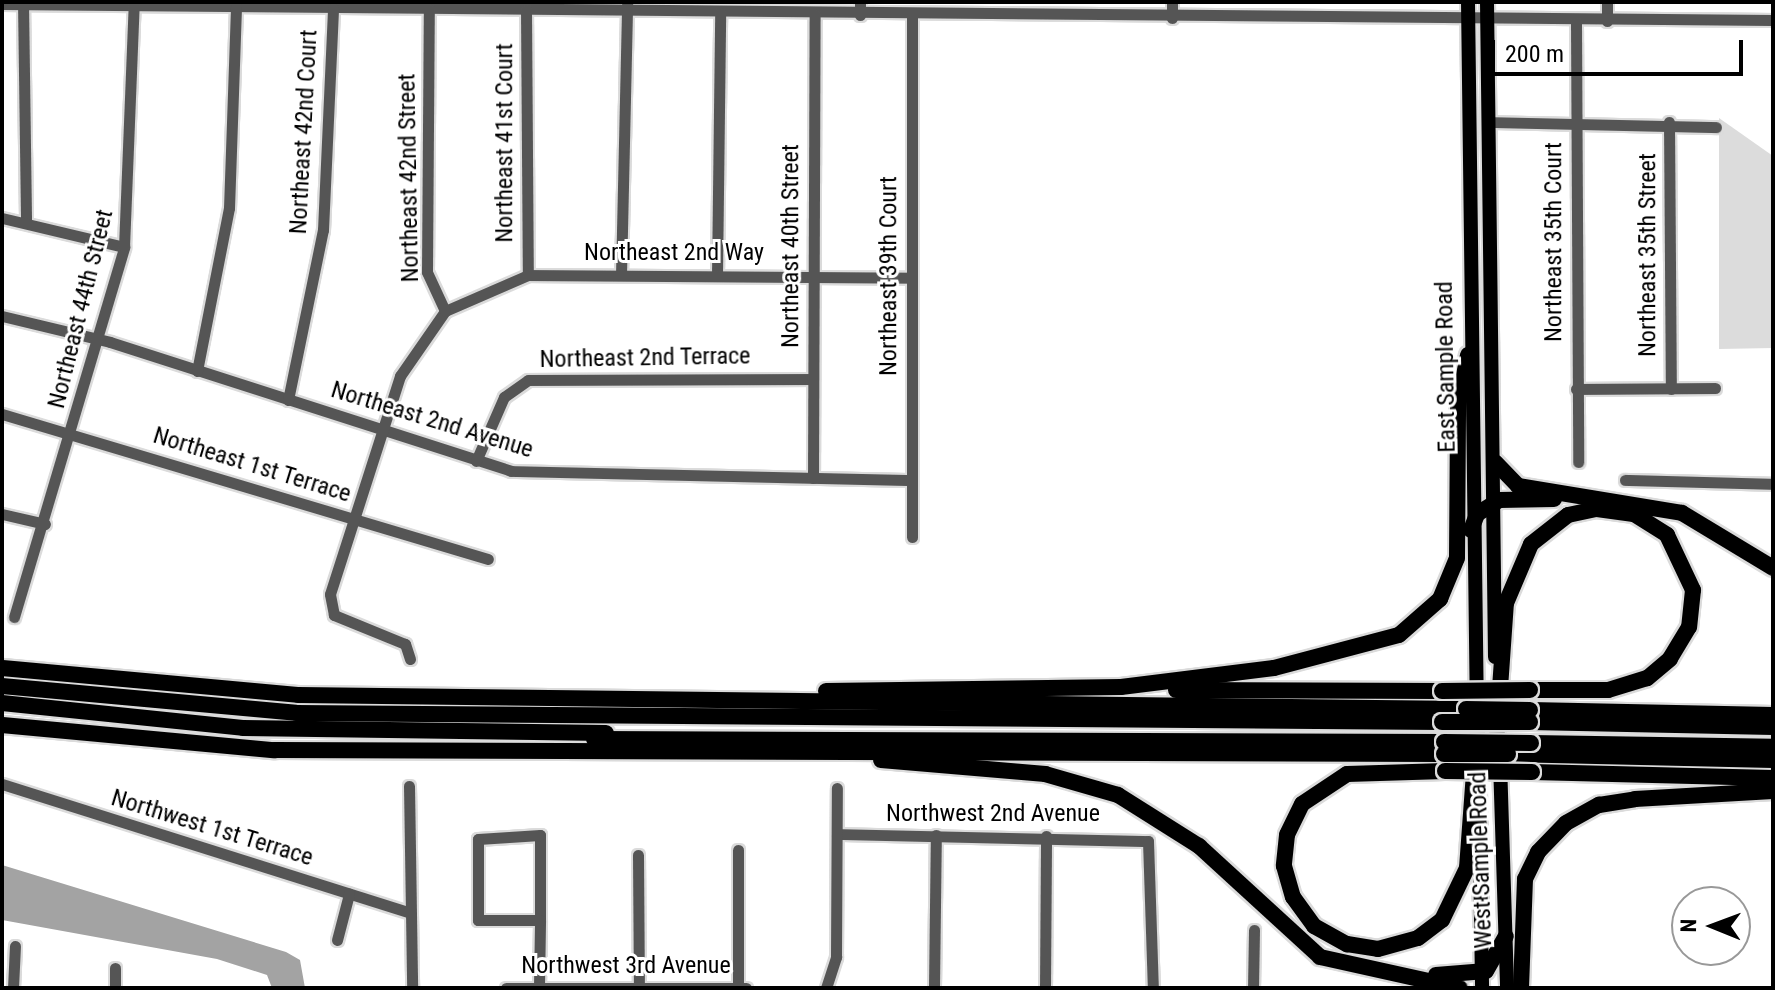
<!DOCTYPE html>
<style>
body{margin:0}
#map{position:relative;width:1775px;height:990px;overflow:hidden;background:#fff;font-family:"Roboto Condensed",sans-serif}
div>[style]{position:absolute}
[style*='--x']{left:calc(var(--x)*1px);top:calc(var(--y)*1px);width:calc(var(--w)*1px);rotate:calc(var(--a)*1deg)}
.green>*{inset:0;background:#dcdcdc}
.water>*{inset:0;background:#a3a3a3}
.roads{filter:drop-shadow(2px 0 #dbdbdb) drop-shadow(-2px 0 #dbdbdb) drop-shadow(0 2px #dbdbdb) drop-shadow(0 -2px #dbdbdb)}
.minor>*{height:11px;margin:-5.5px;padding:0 5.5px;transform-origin:5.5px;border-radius:5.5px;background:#555}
.major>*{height:14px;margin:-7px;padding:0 7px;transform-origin:7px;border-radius:7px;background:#000}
.highway>*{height:16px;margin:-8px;padding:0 8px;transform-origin:8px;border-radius:8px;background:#000}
.bridges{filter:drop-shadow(2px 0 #dbdbdb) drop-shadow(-2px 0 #dbdbdb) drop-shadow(0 2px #dbdbdb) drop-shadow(0 -2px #dbdbdb)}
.highway-bridge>*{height:16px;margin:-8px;padding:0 8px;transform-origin:8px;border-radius:8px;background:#000}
span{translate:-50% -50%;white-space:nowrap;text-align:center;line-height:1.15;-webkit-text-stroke:6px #fff;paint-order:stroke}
.street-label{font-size:24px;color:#000}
.frame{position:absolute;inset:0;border:4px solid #000;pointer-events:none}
.north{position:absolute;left:1671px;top:886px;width:80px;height:80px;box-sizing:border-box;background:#fff;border:2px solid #999;border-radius:50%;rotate:271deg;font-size:22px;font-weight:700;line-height:32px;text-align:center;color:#000}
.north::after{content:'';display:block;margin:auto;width:28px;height:36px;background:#000;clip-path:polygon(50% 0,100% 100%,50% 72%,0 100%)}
.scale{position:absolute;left:1491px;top:40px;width:252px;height:36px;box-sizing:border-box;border:4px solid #000;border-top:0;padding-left:10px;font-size:24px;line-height:28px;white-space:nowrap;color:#000;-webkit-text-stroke:6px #fff;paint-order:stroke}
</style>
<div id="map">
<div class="green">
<i style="clip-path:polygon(1719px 118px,1773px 156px,1773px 348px,1719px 349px)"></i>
</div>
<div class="water">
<i style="clip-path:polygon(2px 865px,286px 952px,300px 960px,305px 988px,272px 988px,267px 975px,217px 959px,2px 920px)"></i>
</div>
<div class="roads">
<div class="minor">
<i style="--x:23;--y:2;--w:221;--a:89.2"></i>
<i style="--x:1172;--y:2;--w:16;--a:90"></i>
<i style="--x:1607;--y:2;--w:19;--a:90"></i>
<i style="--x:2;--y:4;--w:1771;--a:0.52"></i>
<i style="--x:526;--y:10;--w:265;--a:89.6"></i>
<i style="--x:860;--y:15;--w:13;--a:-90"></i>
<i style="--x:1576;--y:23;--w:439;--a:89.7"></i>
<i style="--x:1488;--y:122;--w:228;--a:1.3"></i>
<i style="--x:1669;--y:122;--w:267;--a:89.6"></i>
<i style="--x:2;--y:218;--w:125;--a:13.4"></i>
<i style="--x:621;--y:275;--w:273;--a:-88.7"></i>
<i style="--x:717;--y:275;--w:262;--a:-89.3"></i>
<i style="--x:445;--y:311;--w:90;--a:-23.4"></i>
<i style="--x:528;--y:275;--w:382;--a:0.4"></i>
<i style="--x:2;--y:316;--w:111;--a:13.5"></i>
<i style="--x:110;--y:342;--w:421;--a:17.8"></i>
<i style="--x:511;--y:471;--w:401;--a:1.3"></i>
<i style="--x:197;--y:371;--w:166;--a:-78.9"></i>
<i style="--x:229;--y:208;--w:201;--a:-88"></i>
<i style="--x:1576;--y:389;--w:139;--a:-0.4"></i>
<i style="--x:288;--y:400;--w:174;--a:-78.4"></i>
<i style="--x:323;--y:230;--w:222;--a:-87.4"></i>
<i style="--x:2;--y:414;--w:507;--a:16.61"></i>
<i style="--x:476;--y:461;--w:70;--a:-66.4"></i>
<i style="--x:504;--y:397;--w:29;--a:-35"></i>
<i style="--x:528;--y:380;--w:285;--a:-0.2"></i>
<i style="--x:813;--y:478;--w:464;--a:-89.8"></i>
<i style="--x:1625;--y:480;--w:148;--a:1.5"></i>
<i style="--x:2;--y:514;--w:44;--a:13.1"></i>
<i style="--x:912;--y:537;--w:522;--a:-90"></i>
<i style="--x:14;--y:617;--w:386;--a:-73.4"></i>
<i style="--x:124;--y:247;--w:245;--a:-87.7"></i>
<i style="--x:410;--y:659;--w:16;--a:-108"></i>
<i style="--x:405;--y:644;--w:77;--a:-157.8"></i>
<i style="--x:334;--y:615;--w:21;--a:-101"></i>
<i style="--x:330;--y:594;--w:229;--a:-72.2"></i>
<i style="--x:400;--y:376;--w:79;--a:-55.3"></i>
<i style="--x:445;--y:311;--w:43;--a:-114.8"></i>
<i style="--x:427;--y:272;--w:263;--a:-89.6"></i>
<i style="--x:2;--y:784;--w:428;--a:17.5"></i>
<i style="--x:409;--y:786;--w:202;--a:89.1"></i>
<i style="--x:837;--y:834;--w:311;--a:1.3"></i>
<i style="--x:1148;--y:841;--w:147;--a:88.1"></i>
<i style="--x:638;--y:855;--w:128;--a:89.6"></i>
<i style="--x:337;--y:940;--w:48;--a:-75.4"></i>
<i style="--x:738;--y:986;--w:136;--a:-90"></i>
<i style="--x:539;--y:987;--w:67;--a:-89.1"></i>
<i style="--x:540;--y:920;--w:85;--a:-90"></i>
<i style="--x:540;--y:835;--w:62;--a:176.3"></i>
<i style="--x:478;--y:839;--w:81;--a:90"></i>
<i style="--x:478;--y:920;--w:62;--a:0"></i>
<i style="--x:13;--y:988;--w:42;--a:-87.3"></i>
<i style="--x:115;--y:988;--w:20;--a:-90"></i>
<i style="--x:506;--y:988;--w:240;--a:0"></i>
<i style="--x:826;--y:988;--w:33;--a:-72"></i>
<i style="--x:836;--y:957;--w:169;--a:-89.7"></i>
<i style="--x:934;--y:988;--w:153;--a:-89.3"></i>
<i style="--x:1045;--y:988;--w:152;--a:-89.6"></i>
<i style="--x:1253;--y:988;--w:58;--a:-89"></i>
</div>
<div class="major">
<i style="--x:1468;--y:2;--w:718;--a:89.28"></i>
<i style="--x:1487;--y:2;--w:655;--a:89.3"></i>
<i style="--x:1500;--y:762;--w:226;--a:88.2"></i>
<i style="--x:1479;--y:792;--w:196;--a:89.1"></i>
</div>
<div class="highway">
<i style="--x:1495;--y:462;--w:33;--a:46"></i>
<i style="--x:1518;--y:486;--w:166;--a:9.3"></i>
<i style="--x:1682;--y:513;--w:106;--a:31.1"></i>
<i style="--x:1471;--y:530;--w:17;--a:-69"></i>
<i style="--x:1477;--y:514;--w:26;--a:-32"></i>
<i style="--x:1499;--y:500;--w:55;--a:-1"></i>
<i style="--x:2;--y:668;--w:297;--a:5.2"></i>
<i style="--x:298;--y:695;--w:1168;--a:0.69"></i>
<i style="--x:2;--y:686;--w:295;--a:5.2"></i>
<i style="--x:296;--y:713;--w:1146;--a:0.45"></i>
<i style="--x:1176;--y:690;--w:266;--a:0.2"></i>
<i style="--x:826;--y:691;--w:295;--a:-0.8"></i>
<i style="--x:1121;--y:687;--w:154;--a:-7.1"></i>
<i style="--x:1274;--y:668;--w:129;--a:-14.8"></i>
<i style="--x:1399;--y:635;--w:55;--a:-41.3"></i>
<i style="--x:1440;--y:599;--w:44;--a:-67.5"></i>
<i style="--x:1457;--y:558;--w:153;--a:-89.6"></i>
<i style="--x:1458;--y:405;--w:51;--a:-78.7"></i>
<i style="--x:2;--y:703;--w:242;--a:5.9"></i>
<i style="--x:243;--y:728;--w:363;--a:0.8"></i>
<i style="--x:1530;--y:710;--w:243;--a:1.2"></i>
<i style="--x:1530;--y:722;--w:243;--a:1.2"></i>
<i style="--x:2;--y:725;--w:273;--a:5.3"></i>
<i style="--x:274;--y:750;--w:1170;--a:0.2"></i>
<i style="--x:1497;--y:731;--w:128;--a:-86"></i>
<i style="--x:1506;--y:603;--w:64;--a:-67"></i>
<i style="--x:1531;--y:544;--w:47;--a:-38.1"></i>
<i style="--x:1568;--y:515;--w:30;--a:-12"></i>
<i style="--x:1597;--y:509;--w:37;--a:8"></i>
<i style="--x:1634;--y:514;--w:39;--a:32"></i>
<i style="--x:1667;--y:535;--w:61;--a:64.7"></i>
<i style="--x:1693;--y:590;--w:37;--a:96"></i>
<i style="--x:1689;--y:627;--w:37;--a:121"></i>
<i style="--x:1670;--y:659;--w:30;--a:140"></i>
<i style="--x:1647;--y:678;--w:41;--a:162.9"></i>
<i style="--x:1608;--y:690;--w:78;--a:180"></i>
<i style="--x:594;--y:739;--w:850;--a:0.2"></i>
<i style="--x:1531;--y:743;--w:242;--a:0.9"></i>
<i style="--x:1508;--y:754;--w:265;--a:1.3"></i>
<i style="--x:881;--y:760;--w:165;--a:4.9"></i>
<i style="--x:1045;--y:774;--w:76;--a:16"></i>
<i style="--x:1118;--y:795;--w:96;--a:32.2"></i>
<i style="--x:1199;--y:846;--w:164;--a:42.5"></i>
<i style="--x:1320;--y:957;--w:143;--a:12.5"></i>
<i style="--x:1445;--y:771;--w:98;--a:178.2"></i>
<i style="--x:1347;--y:774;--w:54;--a:146.3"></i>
<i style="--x:1302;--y:804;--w:34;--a:116"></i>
<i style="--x:1287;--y:835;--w:31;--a:96"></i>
<i style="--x:1284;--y:866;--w:32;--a:74"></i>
<i style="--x:1293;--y:897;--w:36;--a:54"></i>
<i style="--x:1314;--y:926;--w:38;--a:29"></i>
<i style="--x:1347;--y:944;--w:31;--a:9"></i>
<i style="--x:1378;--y:949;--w:41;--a:-15.4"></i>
<i style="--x:1418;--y:938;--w:30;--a:-37"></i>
<i style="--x:1442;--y:920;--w:58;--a:-64.3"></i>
<i style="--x:1467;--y:868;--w:137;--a:-85.8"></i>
<i style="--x:1532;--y:772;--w:241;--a:1.4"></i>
<i style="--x:1436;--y:975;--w:50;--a:-4.6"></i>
<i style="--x:1486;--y:971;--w:40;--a:-60.3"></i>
<i style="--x:1521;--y:988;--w:109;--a:-87.9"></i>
<i style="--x:1525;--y:879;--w:30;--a:-64"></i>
<i style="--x:1538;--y:852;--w:40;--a:-46"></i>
<i style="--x:1566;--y:823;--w:38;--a:-29"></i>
<i style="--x:1599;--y:805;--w:36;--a:-9"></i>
<i style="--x:1635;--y:799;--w:138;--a:-3.3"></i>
</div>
</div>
<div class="bridges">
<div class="highway-bridge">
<i style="--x:1442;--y:691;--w:88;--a:-0.7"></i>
<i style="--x:1466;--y:709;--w:64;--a:0.9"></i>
<i style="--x:1442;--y:722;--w:88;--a:0"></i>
<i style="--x:1444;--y:742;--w:87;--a:0.7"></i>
<i style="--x:1444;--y:754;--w:64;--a:0"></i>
<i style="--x:1445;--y:771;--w:87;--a:0.7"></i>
</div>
</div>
<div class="street-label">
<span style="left:304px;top:132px;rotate:-87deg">Northeast 42nd Court</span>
<span style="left:505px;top:143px;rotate:-90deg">Northeast 41st Court</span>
<span style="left:409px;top:178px;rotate:-91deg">Northeast 42nd Street</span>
<span style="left:1554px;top:242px;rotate:-90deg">Northeast 35th Court</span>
<span style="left:791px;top:246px;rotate:-90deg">Northeast 40th Street</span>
<span style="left:674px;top:253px">Northeast 2nd Way</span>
<span style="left:1648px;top:255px;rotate:-90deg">Northeast 35th Street</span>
<span style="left:889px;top:276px;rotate:-90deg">Northeast 39th Court</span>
<span style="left:81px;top:309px;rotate:-76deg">Northeast 44th Street</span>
<span style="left:645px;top:358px;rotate:-1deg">Northeast 2nd Terrace</span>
<span style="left:1446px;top:367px;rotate:-91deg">East Sample Road</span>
<span style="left:432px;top:420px;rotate:17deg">Northeast 2nd Avenue</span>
<span style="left:252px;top:465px;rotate:17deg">Northeast 1st Terrace</span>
<span style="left:993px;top:814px">Northwest 2nd Avenue</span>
<span style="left:212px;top:828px;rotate:17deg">Northwest 1st Terrace</span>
<span style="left:1481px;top:860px;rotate:-92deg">West Sample Road</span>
<span style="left:626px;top:966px">Northwest 3rd Avenue</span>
</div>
<div class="frame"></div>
<div class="north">N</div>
<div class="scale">200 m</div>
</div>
